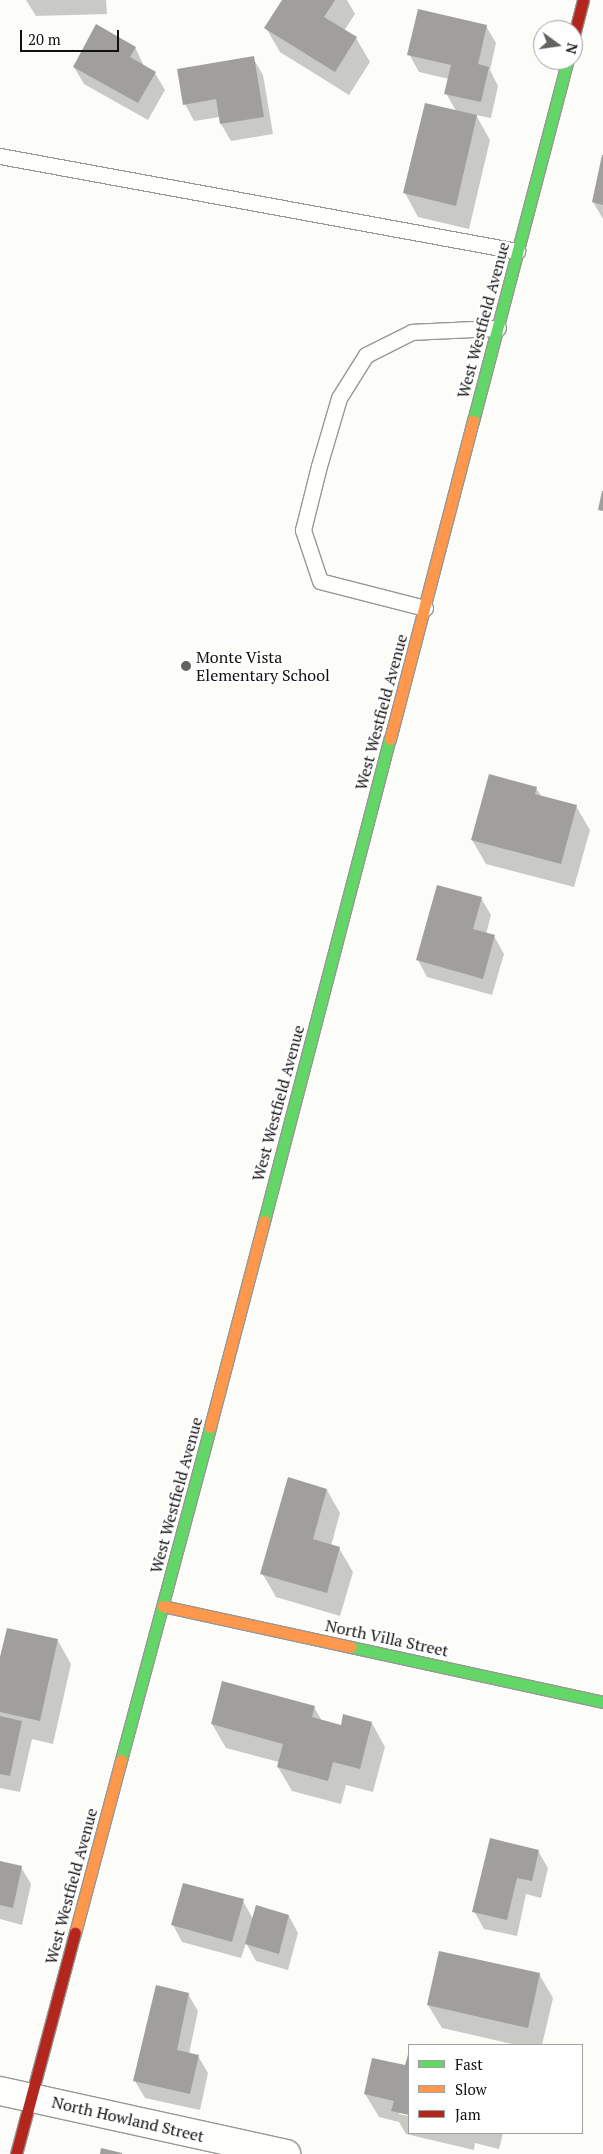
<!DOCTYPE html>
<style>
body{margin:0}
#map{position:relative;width:603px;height:2154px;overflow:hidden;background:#fcfcf8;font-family:"PT Serif",serif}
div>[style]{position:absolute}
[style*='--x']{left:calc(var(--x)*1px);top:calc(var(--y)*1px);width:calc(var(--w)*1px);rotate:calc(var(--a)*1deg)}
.shadow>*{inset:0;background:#0003}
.building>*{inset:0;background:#a09f9d}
.roads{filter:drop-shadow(1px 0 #979795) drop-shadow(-1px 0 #979795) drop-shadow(0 1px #979795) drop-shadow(0 -1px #979795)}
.lane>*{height:15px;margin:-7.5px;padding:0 7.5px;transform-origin:7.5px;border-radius:7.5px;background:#fffffe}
.street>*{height:28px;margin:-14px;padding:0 14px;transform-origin:14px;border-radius:14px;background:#fffffe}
.fast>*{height:11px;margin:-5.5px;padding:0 5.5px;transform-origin:5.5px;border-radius:5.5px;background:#63d668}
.slow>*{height:11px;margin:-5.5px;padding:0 5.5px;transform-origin:5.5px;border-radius:5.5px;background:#ff974d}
.jam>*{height:11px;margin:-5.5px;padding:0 5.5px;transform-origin:5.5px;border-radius:5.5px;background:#b3261e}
.dots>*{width:14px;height:14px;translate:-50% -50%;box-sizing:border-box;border:2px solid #fff;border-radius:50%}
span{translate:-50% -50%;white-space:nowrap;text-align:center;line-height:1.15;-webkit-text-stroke:5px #fff;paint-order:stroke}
.street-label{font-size:16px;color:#111}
.poi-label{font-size:16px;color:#111}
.left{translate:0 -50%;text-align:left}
.legend{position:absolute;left:408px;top:2044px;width:175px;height:90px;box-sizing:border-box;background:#fff;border:1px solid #a0a0a0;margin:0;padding:6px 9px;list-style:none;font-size:15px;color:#111}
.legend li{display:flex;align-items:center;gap:10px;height:25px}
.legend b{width:25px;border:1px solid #a0a0a0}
.north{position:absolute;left:533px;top:20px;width:50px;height:50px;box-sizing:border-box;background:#fff;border:1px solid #a0a0a0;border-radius:50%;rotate:104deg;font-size:14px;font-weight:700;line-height:20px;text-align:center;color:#111}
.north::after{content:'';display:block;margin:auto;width:18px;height:22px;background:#636362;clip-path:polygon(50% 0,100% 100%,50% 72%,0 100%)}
.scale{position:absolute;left:20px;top:30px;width:99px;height:22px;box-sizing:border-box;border:2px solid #111;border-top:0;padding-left:6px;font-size:15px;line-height:18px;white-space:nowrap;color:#111;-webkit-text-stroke:4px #fff;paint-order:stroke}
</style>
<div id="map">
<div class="shadow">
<i style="clip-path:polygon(26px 0,106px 0,107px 14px,36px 16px)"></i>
<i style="clip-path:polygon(284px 0,347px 0,355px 14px,344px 31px,356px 38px,370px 62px,349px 95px,280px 52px,266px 28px)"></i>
<i style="clip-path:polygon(486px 26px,496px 43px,490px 70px,498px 86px,491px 118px,476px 115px,490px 140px,469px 229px,418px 217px,405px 193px,456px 111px,446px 93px,449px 79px,419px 72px,409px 54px)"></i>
<i style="clip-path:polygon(135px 47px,144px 66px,155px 73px,165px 90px,148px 120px,84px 84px,74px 67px)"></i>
<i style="clip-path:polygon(253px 58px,263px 75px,273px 134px,231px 141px,221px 124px,220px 117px,194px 121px,185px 104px)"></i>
<i style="clip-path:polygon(603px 157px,603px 219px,593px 202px)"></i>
<i style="clip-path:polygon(536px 788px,542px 797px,576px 806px,590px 830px,574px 887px,486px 864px,472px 840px)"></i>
<i style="clip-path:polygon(481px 898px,491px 915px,486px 934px,494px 936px,504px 954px,492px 995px,427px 977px,418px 960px)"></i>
<i style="clip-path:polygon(327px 1490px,340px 1513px,331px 1546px,339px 1548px,353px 1572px,340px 1616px,276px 1597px,262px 1573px)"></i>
<i style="clip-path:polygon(58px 1641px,71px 1664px,53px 1744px,32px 1739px,20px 1792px,0 1788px,0 1663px)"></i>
<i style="clip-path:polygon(314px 1707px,322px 1721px,342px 1726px,372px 1723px,385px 1747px,373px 1792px,346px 1785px,341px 1804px,292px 1791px,278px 1767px,279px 1762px,226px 1748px,212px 1724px)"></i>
<i style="clip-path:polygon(538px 1851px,548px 1868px,541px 1898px,526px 1894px,517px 1936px,484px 1929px,474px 1911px)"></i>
<i style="clip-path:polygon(0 1862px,21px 1867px,31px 1884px,22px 1925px,0 1919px)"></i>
<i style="clip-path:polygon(243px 1901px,253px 1919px,289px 1916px,298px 1933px,288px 1970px,256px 1961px,246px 1943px,241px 1958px,182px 1942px,173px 1925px)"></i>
<i style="clip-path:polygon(539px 1974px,553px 1998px,542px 2045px,517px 2045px,442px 2028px,428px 2005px)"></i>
<i style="clip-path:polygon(188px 1994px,198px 2011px,189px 2054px,198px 2056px,208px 2073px,200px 2110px,145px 2098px,135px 2081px)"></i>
<i style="clip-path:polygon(409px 2053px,409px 2114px,399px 2111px,399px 2114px,409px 2116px,409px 2133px,503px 2133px,499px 2149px,475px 2143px,474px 2150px,406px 2134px,399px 2122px,379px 2117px,365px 2094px,406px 2067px)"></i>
</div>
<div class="building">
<i style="clip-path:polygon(282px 0,335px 0,324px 17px,357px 37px,335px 72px,264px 28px)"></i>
<i style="clip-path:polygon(418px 9px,487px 25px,478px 64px,489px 67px,481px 102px,444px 94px,451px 65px,407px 55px)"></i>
<i style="clip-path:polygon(96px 24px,136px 47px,130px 57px,156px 72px,138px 103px,73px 67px)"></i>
<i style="clip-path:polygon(254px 56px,264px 117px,220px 124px,216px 99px,183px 105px,177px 69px)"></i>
<i style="clip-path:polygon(425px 103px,477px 115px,456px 206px,403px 193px)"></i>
<i style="clip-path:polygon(602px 155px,603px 155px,603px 205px,592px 202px)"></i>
<i style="clip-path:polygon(602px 491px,603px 491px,603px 511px,598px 510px)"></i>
<i style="clip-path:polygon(489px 774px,537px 787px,535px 794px,577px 805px,561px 864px,471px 840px)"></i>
<i style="clip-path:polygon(437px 885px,482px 897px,473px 929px,495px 935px,483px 979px,416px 960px)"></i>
<i style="clip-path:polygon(288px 1477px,327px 1489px,313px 1539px,340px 1547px,327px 1593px,260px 1574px)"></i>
<i style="clip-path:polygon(7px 1628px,58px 1639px,40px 1721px,0 1712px,0 1657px)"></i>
<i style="clip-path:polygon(222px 1681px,315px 1706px,312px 1717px,341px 1725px,343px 1714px,372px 1722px,360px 1769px,333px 1762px,328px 1781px,277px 1767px,283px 1744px,211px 1724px)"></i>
<i style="clip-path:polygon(0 1716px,22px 1721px,10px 1776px,0 1774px)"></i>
<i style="clip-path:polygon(490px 1838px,539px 1850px,532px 1881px,517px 1878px,507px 1920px,472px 1912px)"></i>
<i style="clip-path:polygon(0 1861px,22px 1866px,13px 1908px,0 1905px)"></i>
<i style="clip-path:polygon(183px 1883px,244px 1899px,232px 1942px,171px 1925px)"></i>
<i style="clip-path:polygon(256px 1905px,289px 1915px,279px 1954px,245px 1944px)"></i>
<i style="clip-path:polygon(439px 1951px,540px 1973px,528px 2028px,427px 2005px)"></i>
<i style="clip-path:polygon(156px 1985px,189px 1993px,177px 2050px,199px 2055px,190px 2094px,133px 2081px)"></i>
<i style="clip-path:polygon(409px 2051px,409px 2115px,391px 2111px,394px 2101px,364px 2094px,372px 2058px,405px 2065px)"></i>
<i style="clip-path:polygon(101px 2148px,122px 2153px,122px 2154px,100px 2154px)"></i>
</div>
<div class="roads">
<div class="lane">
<i style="--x:0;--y:156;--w:526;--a:10.41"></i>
<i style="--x:425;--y:608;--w:108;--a:-165.6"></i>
<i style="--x:320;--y:581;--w:54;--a:-108.4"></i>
<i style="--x:303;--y:530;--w:66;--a:-76"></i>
<i style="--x:319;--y:466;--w:71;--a:-73.6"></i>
<i style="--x:339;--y:398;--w:51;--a:-57.9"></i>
<i style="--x:366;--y:355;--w:51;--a:-26.6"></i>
<i style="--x:412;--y:332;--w:86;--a:-2.7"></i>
</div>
<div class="street">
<i style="--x:0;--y:2091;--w:293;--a:12.4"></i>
</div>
<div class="fast">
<i style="--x:473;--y:421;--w:373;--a:-75.3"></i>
<i style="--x:264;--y:1221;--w:498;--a:-75.4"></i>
<i style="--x:351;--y:1647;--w:258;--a:12.3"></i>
<i style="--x:121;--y:1760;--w:345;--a:-75"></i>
</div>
<div class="slow">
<i style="--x:390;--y:739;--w:329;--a:-75.4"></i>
<i style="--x:210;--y:1427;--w:213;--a:-75.3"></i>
<i style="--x:163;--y:1606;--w:192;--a:12.3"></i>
<i style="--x:75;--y:1933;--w:179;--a:-75.1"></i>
</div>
<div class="jam">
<i style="--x:573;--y:39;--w:40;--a:-75.6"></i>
<i style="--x:16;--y:2154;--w:229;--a:-75.1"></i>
</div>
</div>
<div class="dots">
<i style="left:186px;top:666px;background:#636362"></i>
</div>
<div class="street-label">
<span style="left:483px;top:320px;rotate:-75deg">West Westfield Avenue</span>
<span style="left:381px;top:712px;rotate:-75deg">West Westfield Avenue</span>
<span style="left:278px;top:1103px;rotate:-75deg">West Westfield Avenue</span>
<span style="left:176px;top:1495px;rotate:-75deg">West Westfield Avenue</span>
<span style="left:387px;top:1638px;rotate:12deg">North Villa Street</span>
<span style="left:71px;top:1886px;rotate:-75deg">West Westfield Avenue</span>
<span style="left:128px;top:2119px;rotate:13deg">North Howland Street</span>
</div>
<div class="poi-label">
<span class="left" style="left:196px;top:666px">Monte Vista<br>Elementary School</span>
</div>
<ul class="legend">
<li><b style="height:6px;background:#63d668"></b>Fast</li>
<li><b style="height:6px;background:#ff974d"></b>Slow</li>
<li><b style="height:6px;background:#b3261e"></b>Jam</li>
</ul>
<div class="north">N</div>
<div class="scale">20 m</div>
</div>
